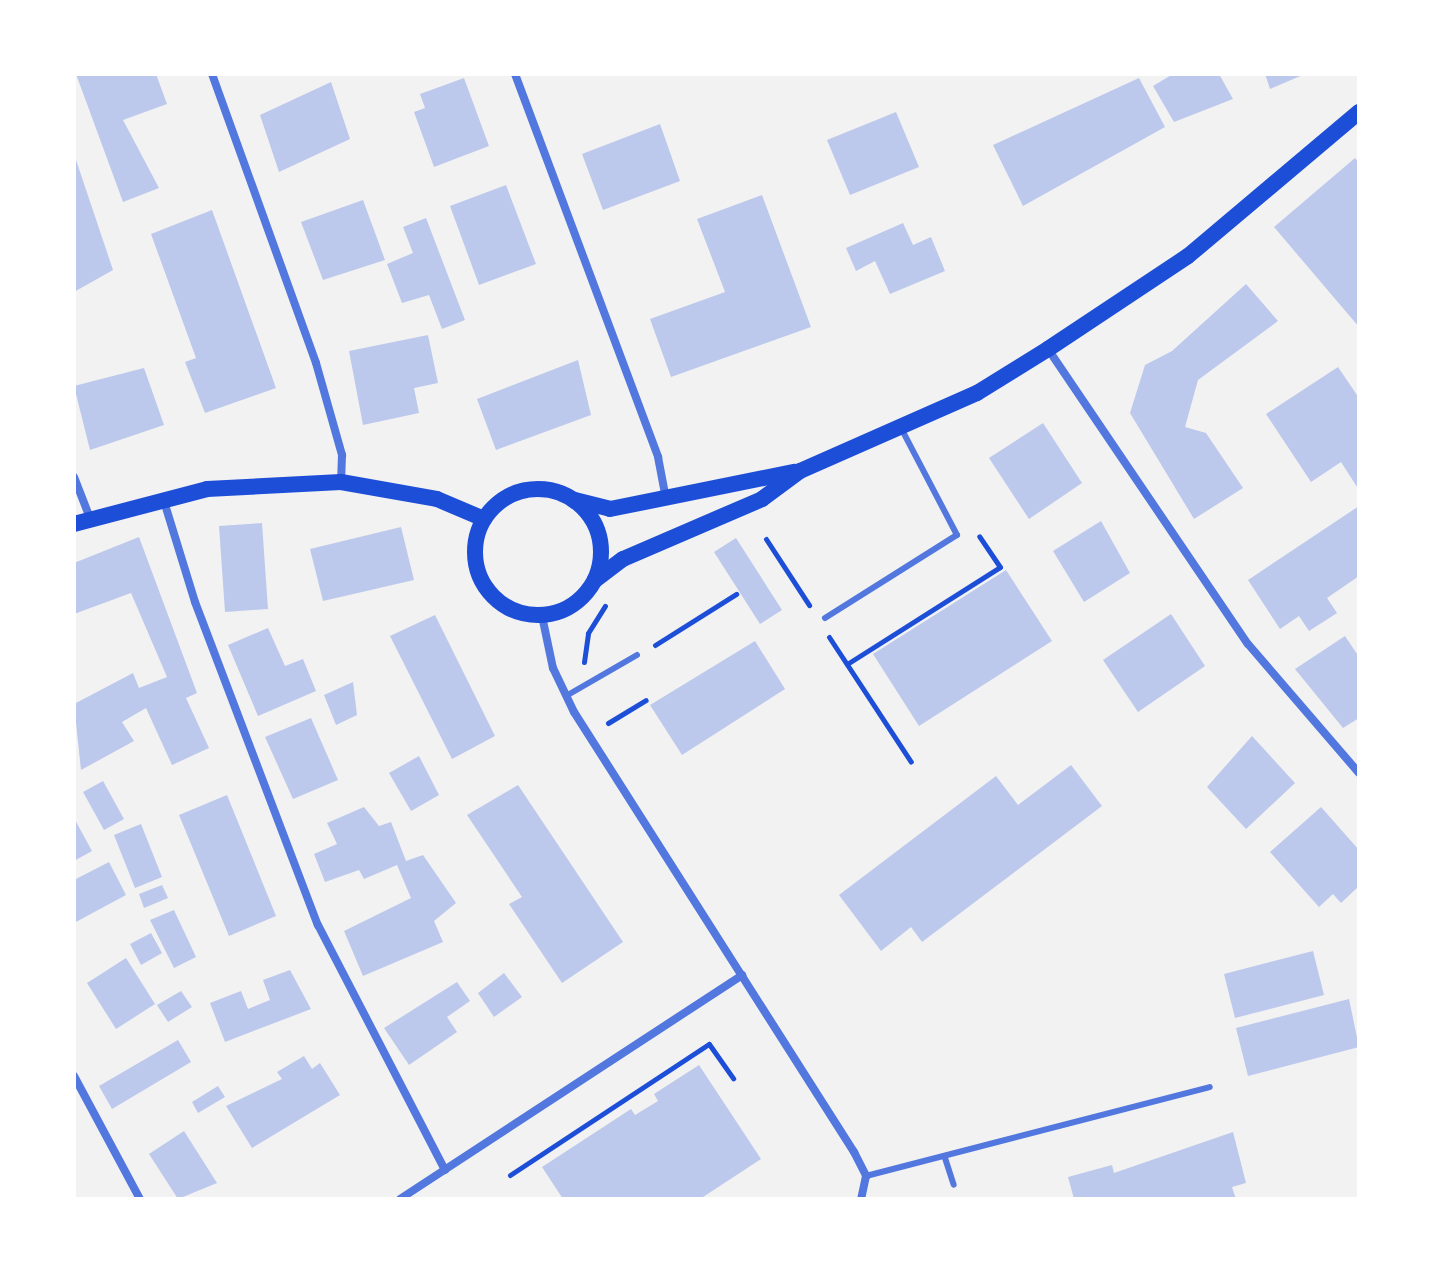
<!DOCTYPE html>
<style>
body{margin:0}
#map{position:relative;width:1433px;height:1273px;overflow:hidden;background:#f2f2f2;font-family:"Source Sans 3",sans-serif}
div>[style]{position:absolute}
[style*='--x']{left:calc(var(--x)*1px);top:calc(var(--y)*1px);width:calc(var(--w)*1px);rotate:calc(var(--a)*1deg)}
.building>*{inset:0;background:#bdc9ec}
.path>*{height:5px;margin:-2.5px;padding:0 2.5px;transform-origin:2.5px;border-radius:2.5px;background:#1d4ed8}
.service>*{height:6px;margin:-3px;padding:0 3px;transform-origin:3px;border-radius:3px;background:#5277de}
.minor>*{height:8px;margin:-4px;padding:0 4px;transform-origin:4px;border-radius:4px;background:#5277de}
.secondary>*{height:16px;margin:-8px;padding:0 8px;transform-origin:8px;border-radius:8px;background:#1d4ed8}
.secondary>.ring{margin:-8px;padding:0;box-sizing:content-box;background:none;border:16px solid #1d4ed8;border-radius:50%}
span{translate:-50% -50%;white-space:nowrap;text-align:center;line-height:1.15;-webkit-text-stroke:7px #fff;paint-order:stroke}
.frame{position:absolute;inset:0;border:76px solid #fff;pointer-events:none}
</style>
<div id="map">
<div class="building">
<i style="clip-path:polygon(76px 74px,156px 74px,167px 104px,123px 120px,159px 188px,123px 202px)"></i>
<i style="clip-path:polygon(1173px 74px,1219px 74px,1233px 99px,1174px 122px,1153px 86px)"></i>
<i style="clip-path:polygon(1265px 74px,1305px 74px,1270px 89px)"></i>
<i style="clip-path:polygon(464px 78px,489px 146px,434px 167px,414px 112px,425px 108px,420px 94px)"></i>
<i style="clip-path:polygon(1139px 78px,1165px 127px,1023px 206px,993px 145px)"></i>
<i style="clip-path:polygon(331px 82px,350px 139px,279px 172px,260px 115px)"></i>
<i style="clip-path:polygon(896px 112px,919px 167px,850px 195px,827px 140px)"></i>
<i style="clip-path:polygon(660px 124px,680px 181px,603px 210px,582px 154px)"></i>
<i style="clip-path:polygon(74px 154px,113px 270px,74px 292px)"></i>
<i style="clip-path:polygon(1355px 158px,1359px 163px,1359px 327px,1274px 227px)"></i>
<i style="clip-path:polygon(506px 185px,536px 264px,479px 285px,450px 206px)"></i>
<i style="clip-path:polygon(762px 195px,811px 327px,671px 377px,650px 319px,725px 292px,697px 219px)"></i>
<i style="clip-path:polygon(363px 200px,385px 260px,323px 280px,301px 222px)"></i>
<i style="clip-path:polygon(212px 210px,276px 388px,205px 413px,185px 362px,196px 358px,151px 234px)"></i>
<i style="clip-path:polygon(426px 218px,465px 320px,442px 329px,429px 295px,402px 303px,387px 264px,413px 253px,403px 227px)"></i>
<i style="clip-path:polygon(903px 223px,913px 245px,931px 237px,945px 271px,890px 294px,875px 261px,856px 271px,846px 248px)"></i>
<i style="clip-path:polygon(1246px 284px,1278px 321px,1198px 380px,1185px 427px,1206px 433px,1243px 488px,1194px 519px,1130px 413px,1145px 365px,1172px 351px)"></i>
<i style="clip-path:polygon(428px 335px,438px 383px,414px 388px,419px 413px,363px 425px,349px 351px)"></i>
<i style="clip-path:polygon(578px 360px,591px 415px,496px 450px,477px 399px)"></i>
<i style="clip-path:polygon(1338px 367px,1359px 398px,1359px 490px,1341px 462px,1311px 482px,1266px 414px)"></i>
<i style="clip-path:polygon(144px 368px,164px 425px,90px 450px,74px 386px)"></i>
<i style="clip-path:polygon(1043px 423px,1082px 483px,1029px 519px,989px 458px)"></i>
<i style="clip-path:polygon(1359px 506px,1359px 576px,1327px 598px,1337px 613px,1309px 631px,1299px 616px,1280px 629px,1248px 580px)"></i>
<i style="clip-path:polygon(1101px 521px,1130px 573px,1084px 602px,1053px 551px)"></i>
<i style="clip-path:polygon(262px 523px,268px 609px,225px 612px,219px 526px)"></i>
<i style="clip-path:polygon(401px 527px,414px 580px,323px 601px,310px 549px)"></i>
<i style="clip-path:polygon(139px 537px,197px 693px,186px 698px,209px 748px,172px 765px,146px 708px,122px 722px,134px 741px,81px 770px,74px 704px,133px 673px,139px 688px,167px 677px,131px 593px,74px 614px,74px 563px)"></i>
<i style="clip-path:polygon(736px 538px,782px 610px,760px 624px,714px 552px)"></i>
<i style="clip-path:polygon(1006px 570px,1052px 641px,919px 726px,873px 654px)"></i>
<i style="clip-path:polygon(1171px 614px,1205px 666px,1138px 712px,1103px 660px)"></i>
<i style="clip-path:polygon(435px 615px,495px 736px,452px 759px,390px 636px)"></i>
<i style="clip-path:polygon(268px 628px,285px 666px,303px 659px,316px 691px,258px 716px,228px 645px)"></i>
<i style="clip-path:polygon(1345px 636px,1359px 657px,1359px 718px,1343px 728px,1295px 669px)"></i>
<i style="clip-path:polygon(755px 641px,785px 689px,682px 755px,650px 705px)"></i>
<i style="clip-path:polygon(353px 682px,357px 715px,336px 725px,324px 695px)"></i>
<i style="clip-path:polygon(311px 718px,338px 780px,293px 799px,265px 737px)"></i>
<i style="clip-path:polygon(1252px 736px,1295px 783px,1246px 829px,1207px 787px)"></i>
<i style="clip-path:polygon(419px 756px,439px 795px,411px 811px,389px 773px)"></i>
<i style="clip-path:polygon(1071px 765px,1102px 806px,922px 942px,911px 927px,881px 951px,839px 895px,996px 776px,1018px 805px)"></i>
<i style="clip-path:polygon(103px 781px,124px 819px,104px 830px,83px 792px)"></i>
<i style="clip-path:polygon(518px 785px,623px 942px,562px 983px,509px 904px,522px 897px,467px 815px)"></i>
<i style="clip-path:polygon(227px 795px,276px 916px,229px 936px,179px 815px)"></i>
<i style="clip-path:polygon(364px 807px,379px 826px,391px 822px,406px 861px,423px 855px,456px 903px,434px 921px,443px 942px,363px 976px,344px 931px,411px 898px,397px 865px,364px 879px,359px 870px,325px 882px,314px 854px,337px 844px,327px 823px)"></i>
<i style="clip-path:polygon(1321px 807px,1359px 850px,1359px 886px,1341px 903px,1333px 894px,1319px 907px,1270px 852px)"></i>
<i style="clip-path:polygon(74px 818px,92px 851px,74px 861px)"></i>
<i style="clip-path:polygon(141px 824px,162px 877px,135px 888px,114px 835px)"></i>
<i style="clip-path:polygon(109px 862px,126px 895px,74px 923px,74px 880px)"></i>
<i style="clip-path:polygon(162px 885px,168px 898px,144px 908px,139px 894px)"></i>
<i style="clip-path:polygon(174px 910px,196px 957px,174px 968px,150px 920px)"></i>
<i style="clip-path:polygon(151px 933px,162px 953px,141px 965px,130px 944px)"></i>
<i style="clip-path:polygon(1313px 951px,1324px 995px,1235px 1018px,1224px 974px)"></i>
<i style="clip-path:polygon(126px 958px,155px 1004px,116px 1029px,87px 983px)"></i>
<i style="clip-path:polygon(290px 970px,311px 1009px,225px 1042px,210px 1003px,241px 991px,248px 1009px,270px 1000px,263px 980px)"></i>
<i style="clip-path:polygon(504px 973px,522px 997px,494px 1017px,478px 993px)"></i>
<i style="clip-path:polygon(457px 982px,470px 1001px,447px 1017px,457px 1032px,409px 1065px,384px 1028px)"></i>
<i style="clip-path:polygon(181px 991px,192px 1007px,168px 1022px,157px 1005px)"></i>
<i style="clip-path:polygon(1349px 999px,1359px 1047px,1248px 1076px,1236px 1028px)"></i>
<i style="clip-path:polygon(178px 1040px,191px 1062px,112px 1109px,99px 1086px)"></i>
<i style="clip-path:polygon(304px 1056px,312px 1069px,320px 1063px,340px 1095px,252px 1148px,226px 1106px,282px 1079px,277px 1072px)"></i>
<i style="clip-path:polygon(699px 1065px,761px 1159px,700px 1199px,563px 1199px,542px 1167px,631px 1109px,635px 1115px,658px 1101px,654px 1094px)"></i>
<i style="clip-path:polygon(218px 1086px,225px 1097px,198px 1113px,192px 1102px)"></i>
<i style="clip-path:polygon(184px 1131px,217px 1183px,178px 1199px,149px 1154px)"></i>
<i style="clip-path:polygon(1233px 1132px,1246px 1183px,1232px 1187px,1236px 1199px,1074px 1199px,1068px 1177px,1112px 1165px,1114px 1173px)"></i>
</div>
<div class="path">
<i style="--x:766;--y:539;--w:79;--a:56.9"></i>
<i style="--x:829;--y:637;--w:149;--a:56.7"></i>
<i style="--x:655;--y:645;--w:96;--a:-32.2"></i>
<i style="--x:584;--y:662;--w:29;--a:-82"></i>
<i style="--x:588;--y:633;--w:32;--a:-58"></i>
<i style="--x:847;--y:664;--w:181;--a:-32.4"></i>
<i style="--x:1000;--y:567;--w:37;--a:-124"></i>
<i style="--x:608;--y:723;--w:44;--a:-31.2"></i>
<i style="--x:510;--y:1175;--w:238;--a:-33.4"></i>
<i style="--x:709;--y:1044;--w:42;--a:54.8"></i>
</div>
<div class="service">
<i style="--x:825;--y:618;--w:156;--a:-32.2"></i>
<i style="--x:957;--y:535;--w:119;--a:-117.6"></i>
<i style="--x:566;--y:696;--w:82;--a:-30"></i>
<i style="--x:945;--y:1158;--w:28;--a:72"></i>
<i style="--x:866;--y:1176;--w:355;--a:-14.5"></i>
</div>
<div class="minor">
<i style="--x:212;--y:74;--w:307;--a:70.2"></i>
<i style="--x:316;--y:363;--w:96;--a:74.2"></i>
<i style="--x:342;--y:455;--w:27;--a:92"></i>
<i style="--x:515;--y:74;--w:409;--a:69.5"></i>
<i style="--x:658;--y:457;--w:43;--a:79.2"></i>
<i style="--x:1048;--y:349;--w:356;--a:55.9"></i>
<i style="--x:1248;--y:644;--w:170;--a:49.3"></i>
<i style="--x:74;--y:477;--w:44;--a:68.7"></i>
<i style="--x:163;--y:498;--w:109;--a:72.9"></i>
<i style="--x:195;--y:602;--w:346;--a:69.2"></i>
<i style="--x:318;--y:925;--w:276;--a:62.6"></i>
<i style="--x:542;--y:616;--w:53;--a:78.1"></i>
<i style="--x:553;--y:668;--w:49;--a:64.5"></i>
<i style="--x:574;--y:712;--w:522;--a:57.53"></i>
<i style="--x:854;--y:1152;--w:27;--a:63"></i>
<i style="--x:866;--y:1176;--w:24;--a:102"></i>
<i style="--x:74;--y:1076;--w:140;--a:61.8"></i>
<i style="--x:400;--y:1199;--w:409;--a:-33.2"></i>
</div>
<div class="secondary">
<i class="ring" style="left:475px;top:489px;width:110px;height:110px"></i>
<i style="--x:575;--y:500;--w:36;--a:14"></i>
<i style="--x:610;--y:509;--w:188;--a:-11.4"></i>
<i style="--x:74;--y:524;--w:138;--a:-14.7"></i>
<i style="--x:207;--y:489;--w:134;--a:-3"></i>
<i style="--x:341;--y:482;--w:97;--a:10"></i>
<i style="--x:437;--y:499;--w:51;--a:23.1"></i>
<i style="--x:595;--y:580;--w:35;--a:-37"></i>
<i style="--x:623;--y:559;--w:151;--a:-23.3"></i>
<i style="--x:762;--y:499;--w:47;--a:-36.4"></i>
<i style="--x:800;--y:471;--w:193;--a:-23.8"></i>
<i style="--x:977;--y:393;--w:84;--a:-31.8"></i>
<i style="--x:1048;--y:349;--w:168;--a:-33.6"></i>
<i style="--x:1188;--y:256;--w:224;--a:-40.1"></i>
</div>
<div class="frame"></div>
</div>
